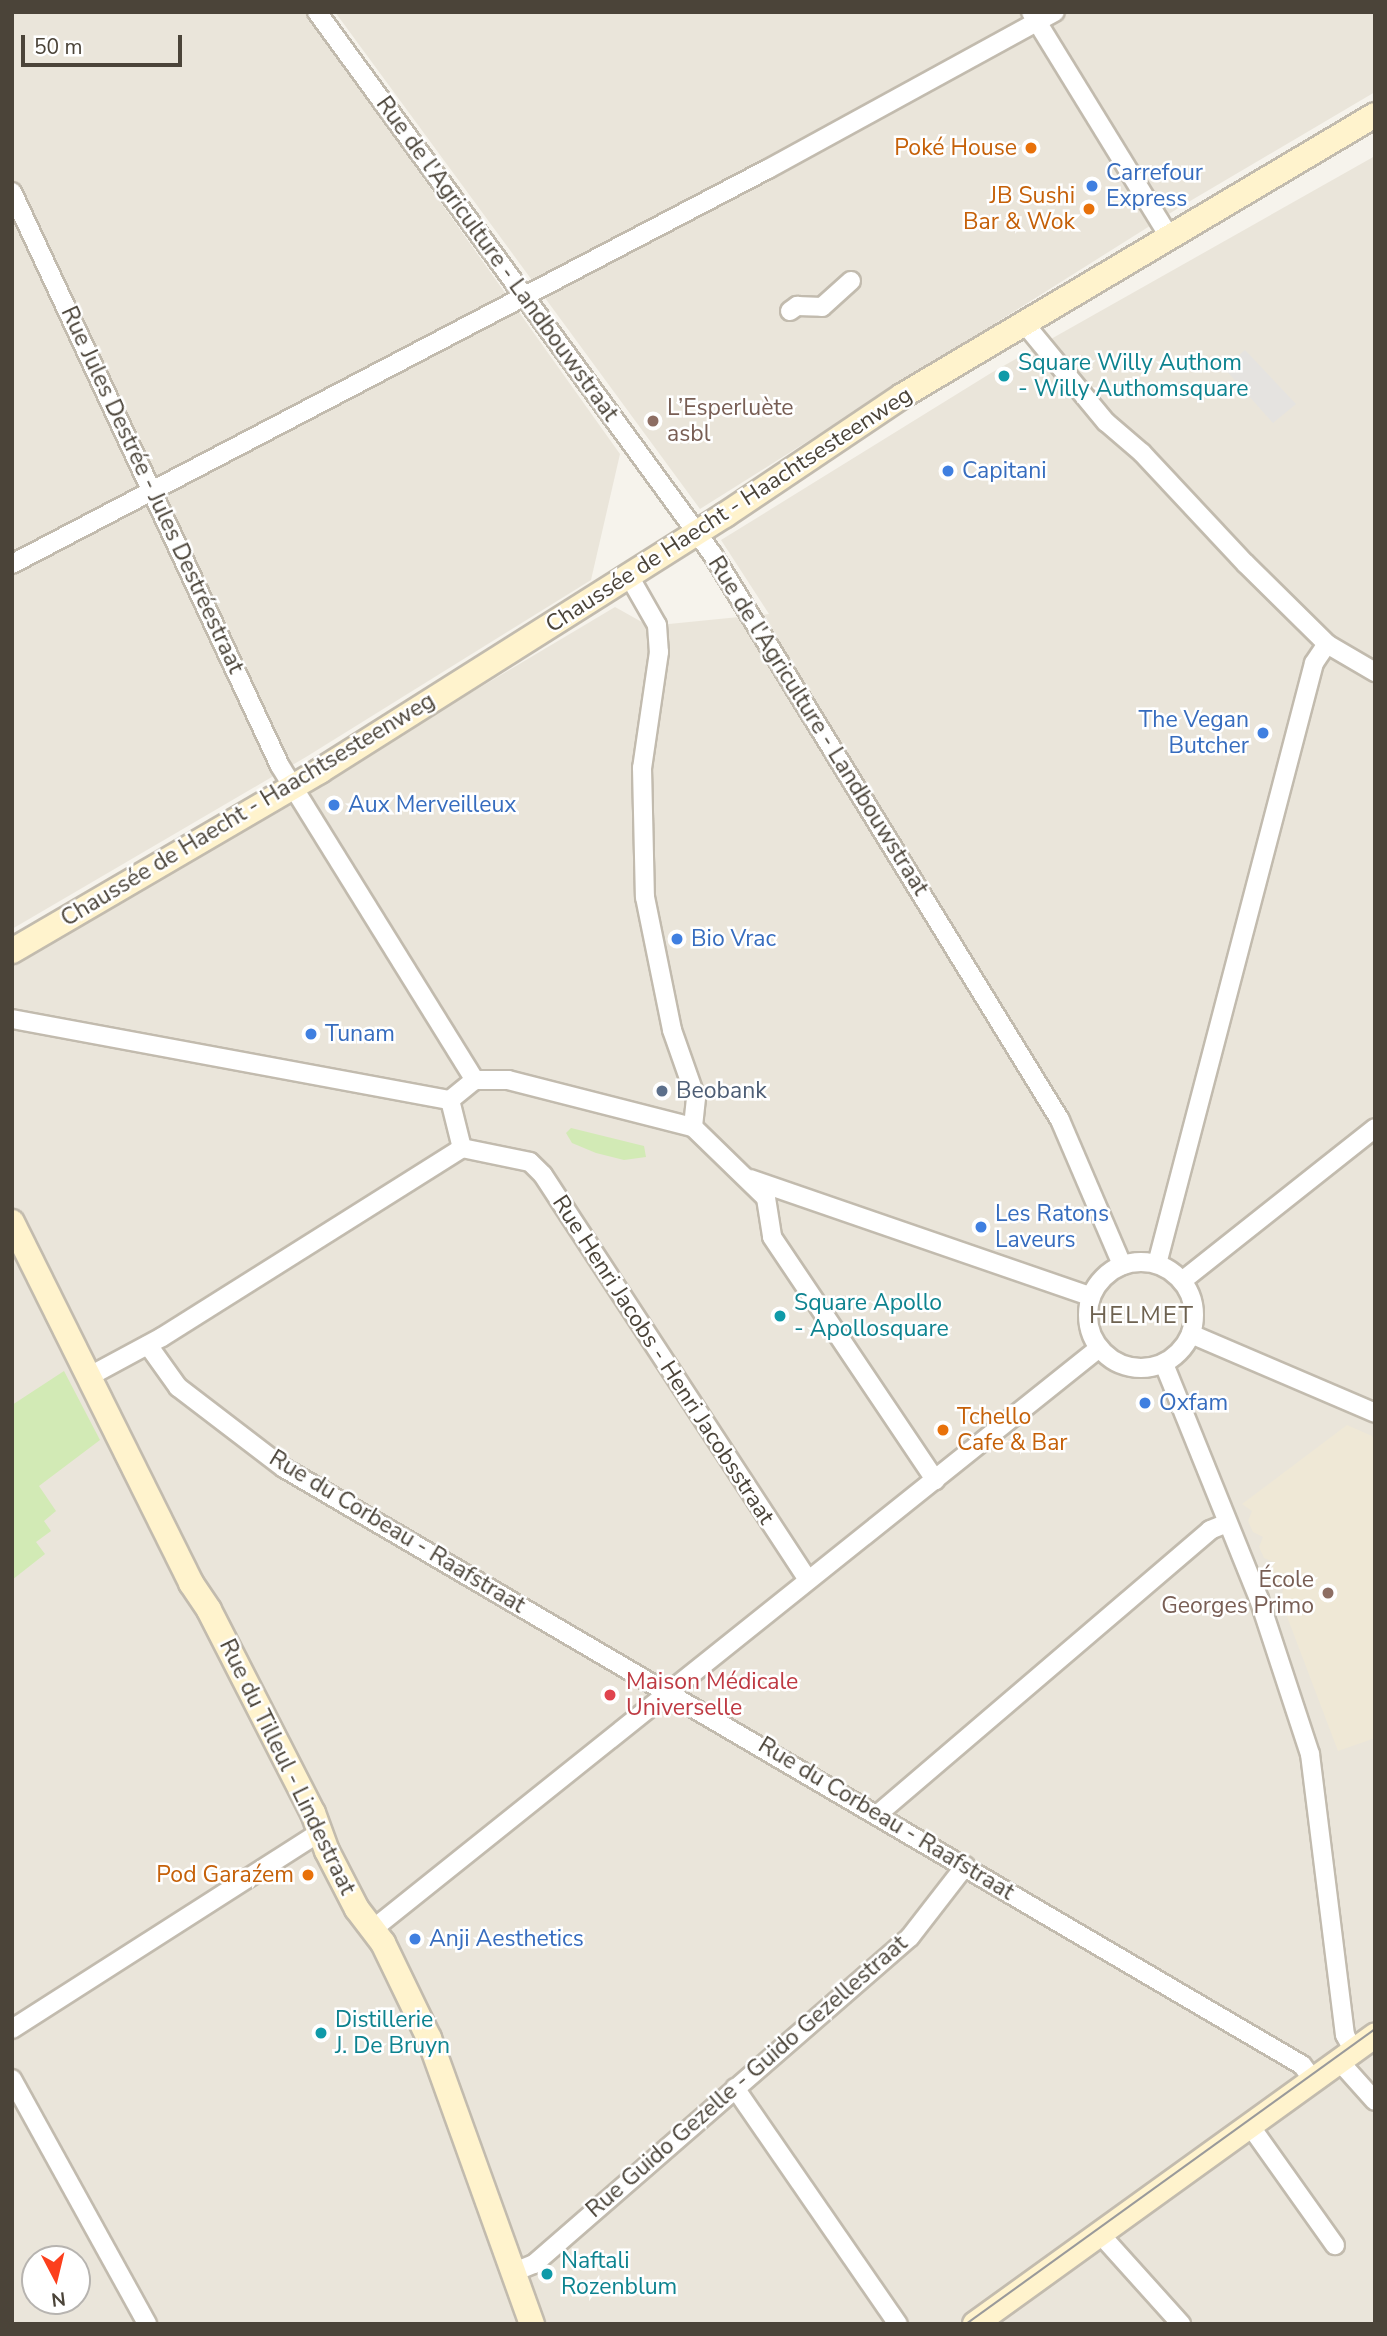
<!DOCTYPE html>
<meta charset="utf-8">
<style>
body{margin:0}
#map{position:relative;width:1387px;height:2336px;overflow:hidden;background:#f6f3ec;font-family:"Nunito Sans",sans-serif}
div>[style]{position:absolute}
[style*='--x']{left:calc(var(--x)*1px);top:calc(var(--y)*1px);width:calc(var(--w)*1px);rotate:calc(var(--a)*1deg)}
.residential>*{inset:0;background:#eae5da}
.education>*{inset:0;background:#efe8d6}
.green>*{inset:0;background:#d2eab5}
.parking>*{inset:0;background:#e5e3e0}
.roads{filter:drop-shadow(2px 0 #c2bbae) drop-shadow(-2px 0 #c2bbae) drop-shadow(0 2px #c2bbae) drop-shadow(0 -2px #c2bbae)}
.street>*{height:18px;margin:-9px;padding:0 9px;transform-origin:9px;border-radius:9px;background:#fff}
.street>.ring{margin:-9px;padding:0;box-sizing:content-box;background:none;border:18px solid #fff;border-radius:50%}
.secondary>*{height:24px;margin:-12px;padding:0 12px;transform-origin:12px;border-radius:12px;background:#fff3cd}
.tram>*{height:2px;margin:-1px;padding:0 1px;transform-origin:1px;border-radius:1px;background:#9a9a9a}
.dots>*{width:19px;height:19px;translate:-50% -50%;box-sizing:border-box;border:4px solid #fff;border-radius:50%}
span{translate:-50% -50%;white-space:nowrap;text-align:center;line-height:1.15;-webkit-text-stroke:5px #fff;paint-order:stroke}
.food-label{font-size:23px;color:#c56008}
.right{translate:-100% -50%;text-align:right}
.left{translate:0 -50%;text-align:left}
.shop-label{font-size:23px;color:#366cbe}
.street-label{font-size:23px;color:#4b4439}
.culture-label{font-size:23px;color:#0d838f}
.education-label{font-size:23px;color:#785e54}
.service-label{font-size:23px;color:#4e5e75}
.health-label{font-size:23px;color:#be3a42}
.neighbourhood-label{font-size:24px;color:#6e6250;letter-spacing:2px}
.frame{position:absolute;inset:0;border:14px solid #4b4439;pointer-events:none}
.north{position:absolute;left:21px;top:2245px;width:70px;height:70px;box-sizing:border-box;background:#fff;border:2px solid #b7b4b0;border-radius:50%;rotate:173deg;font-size:19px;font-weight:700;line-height:28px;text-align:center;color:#4b4439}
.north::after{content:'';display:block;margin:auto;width:24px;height:32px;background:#fc3f1d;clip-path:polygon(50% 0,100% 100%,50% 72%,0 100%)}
.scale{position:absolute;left:21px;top:35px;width:161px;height:32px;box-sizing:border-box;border:4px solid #4b4439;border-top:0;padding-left:9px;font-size:21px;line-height:24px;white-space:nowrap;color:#4b4439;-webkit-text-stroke:5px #fff;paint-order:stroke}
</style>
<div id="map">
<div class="residential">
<i style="clip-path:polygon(12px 12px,305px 12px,620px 454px,591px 580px,306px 757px,12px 929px)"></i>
<i style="clip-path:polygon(335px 12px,1375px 12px,1375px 92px,1180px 207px,700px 509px)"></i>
<i style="clip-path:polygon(evenodd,1375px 156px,1375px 2324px,12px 2324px,12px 966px,615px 607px,649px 626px,769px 614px,721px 540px,991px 373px,1375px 156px,35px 2259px,77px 2259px,77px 2301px,35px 2301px,35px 2259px)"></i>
</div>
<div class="education">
<i style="clip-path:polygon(1347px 1425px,1372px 1436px,1375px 1443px,1375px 1738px,1338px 1751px,1280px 1598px,1284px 1588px,1274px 1583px,1270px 1572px,1274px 1562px,1264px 1558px,1259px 1547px,1263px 1537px,1253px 1532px,1248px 1521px,1252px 1511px,1242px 1504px)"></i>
</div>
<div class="green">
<i style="clip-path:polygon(571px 1128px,644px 1146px,646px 1157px,624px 1160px,596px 1153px,572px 1143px,566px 1133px)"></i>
<i style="clip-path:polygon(64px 1371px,100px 1440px,39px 1486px,56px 1511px,44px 1521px,51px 1531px,36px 1542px,45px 1554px,12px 1580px,12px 1405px)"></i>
</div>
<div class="parking">
<i style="clip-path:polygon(1245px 350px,1296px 404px,1273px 423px,1224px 368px)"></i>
</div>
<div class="roads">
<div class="street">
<i style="--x:317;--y:12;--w:672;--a:53.9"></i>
<i style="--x:713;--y:555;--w:663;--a:58.44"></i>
<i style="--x:1060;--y:1120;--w:158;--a:66.8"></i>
<i style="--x:1031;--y:12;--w:263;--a:58.4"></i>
<i style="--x:12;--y:192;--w:633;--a:64.97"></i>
<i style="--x:280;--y:766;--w:370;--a:58.2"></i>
<i style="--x:790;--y:311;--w:9;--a:-36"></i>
<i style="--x:797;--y:306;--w:25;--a:2"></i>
<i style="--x:822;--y:307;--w:39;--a:-42"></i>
<i style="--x:1024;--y:323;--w:129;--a:50.4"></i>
<i style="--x:1106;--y:422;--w:48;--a:40.7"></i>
<i style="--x:1142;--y:453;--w:151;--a:46.9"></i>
<i style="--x:1245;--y:563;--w:115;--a:44.6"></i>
<i style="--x:1327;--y:644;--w:56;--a:30.3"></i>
<i style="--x:12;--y:564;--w:853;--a:-27.59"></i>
<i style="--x:768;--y:169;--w:327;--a:-28.7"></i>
<i style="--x:629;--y:576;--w:56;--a:60.3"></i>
<i style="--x:657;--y:625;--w:27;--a:86"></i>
<i style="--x:659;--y:652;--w:117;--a:98.3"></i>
<i style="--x:642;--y:768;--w:129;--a:88.7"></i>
<i style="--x:645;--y:897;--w:136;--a:78.5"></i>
<i style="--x:672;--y:1030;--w:72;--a:70.6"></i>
<i style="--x:696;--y:1098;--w:29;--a:96"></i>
<i style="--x:12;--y:1019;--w:445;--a:10.5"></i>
<i style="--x:450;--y:1100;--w:32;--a:-39"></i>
<i style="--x:475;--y:1080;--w:33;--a:0"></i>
<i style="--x:508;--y:1080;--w:191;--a:14.3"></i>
<i style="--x:693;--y:1127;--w:102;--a:44.2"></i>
<i style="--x:766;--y:1198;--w:39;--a:81"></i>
<i style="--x:772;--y:1237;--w:293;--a:56.1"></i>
<i style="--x:450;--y:1100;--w:49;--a:76"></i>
<i style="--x:462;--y:1148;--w:69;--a:11.6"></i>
<i style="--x:530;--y:1162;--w:18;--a:45"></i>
<i style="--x:543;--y:1175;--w:483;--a:56.8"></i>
<i style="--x:750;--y:1179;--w:360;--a:19"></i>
<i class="ring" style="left:1088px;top:1262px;width:88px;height:88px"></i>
<i style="--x:1157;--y:1264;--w:621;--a:-75.36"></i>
<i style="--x:1314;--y:663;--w:23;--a:-56"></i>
<i style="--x:1182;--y:1281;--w:246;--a:-38.4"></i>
<i style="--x:1191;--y:1334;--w:200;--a:23.2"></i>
<i style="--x:148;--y:1345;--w:52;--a:54.5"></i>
<i style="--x:178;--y:1387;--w:133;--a:37.4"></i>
<i style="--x:284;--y:1468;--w:1180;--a:30.39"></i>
<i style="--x:1302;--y:2065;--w:20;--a:53"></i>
<i style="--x:1164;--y:1364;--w:253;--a:68"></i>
<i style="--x:1259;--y:1599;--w:163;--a:71.8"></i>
<i style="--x:1310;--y:1754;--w:283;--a:82.9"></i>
<i style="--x:1345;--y:2035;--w:18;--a:61"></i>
<i style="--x:88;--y:1377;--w:84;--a:-28.4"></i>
<i style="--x:162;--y:1337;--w:355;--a:-32.2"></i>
<i style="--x:878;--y:1814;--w:437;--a:-40.5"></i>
<i style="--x:1210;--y:1530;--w:18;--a:-22"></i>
<i style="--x:373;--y:1929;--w:930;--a:-38.67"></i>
<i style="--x:12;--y:2029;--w:366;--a:-32.6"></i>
<i style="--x:1340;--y:2062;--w:52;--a:48.1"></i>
<i style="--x:12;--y:2079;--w:280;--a:61.1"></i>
<i style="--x:735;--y:2088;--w:287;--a:55.4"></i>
<i style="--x:1251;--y:2127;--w:145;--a:54.6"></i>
<i style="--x:1101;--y:2235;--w:120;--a:48"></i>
<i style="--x:514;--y:2272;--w:22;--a:-22"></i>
<i style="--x:534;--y:2264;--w:498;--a:-41"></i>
<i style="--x:910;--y:1937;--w:90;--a:-52.2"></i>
</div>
<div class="secondary">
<i style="--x:12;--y:951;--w:357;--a:-30.3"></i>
<i style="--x:320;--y:771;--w:479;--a:-32.3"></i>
<i style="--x:725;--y:515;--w:213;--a:-33.9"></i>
<i style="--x:902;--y:396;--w:550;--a:-30.71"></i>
<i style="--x:12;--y:1222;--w:403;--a:63.6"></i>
<i style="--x:191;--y:1583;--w:32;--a:56"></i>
<i style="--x:209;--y:1610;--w:228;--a:62.9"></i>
<i style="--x:313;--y:1813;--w:40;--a:69.8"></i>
<i style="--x:327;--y:1851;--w:65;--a:62.7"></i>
<i style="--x:357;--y:1909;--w:43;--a:52.6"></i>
<i style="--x:383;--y:1943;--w:106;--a:64.2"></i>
<i style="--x:429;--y:2038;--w:304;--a:70.2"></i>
<i style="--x:975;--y:2324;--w:493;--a:-35.8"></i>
</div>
</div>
<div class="tram">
<i style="--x:966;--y:2324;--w:504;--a:-35.8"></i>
</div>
<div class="dots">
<i style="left:1031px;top:148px;background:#e8710a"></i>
<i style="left:1092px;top:186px;background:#3f7fe0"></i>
<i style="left:1089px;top:209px;background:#e8710a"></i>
<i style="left:1004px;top:376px;background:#0f9aa8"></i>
<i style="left:653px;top:421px;background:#8d6e63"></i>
<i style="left:948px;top:471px;background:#3f7fe0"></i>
<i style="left:1263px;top:733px;background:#3f7fe0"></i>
<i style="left:334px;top:805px;background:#3f7fe0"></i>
<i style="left:677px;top:939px;background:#3f7fe0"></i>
<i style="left:311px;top:1034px;background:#3f7fe0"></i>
<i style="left:662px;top:1091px;background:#5c6f8a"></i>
<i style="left:981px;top:1227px;background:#3f7fe0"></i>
<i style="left:780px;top:1316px;background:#0f9aa8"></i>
<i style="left:1145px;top:1403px;background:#3f7fe0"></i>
<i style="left:943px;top:1430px;background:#e8710a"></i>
<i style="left:1328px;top:1593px;background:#8d6e63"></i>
<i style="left:610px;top:1695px;background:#e0444e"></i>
<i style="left:308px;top:1875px;background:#e8710a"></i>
<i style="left:415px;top:1939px;background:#3f7fe0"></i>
<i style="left:321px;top:2033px;background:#0f9aa8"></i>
<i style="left:547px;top:2274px;background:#0f9aa8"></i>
</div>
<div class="food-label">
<span class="right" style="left:1017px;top:148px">Poké House</span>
<span class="right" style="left:1075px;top:209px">JB Sushi<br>Bar &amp; Wok</span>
<span class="left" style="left:957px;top:1430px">Tchello<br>Cafe &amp; Bar</span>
<span class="right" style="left:294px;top:1875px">Pod Garaźem</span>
</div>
<div class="shop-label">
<span class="left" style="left:1106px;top:186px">Carrefour<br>Express</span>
<span class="left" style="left:962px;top:471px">Capitani</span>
<span class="right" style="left:1249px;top:733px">The Vegan<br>Butcher</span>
<span class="left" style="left:348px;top:805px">Aux Merveilleux</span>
<span class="left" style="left:691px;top:939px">Bio Vrac</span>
<span class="left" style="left:325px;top:1034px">Tunam</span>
<span class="left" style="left:995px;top:1227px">Les Ratons<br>Laveurs</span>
<span class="left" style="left:1159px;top:1403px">Oxfam</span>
<span class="left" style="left:429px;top:1939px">Anji Aesthetics</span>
</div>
<div class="street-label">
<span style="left:497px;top:259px;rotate:54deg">Rue de l'Agriculture - Landbouwstraat</span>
<span style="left:152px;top:490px;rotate:65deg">Rue Jules Destrée - Jules Destréestraat</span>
<span style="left:729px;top:510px;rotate:-33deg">Chaussée de Haecht - Haachtsesteenweg</span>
<span style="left:818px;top:726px;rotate:58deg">Rue de l'Agriculture - Landbouwstraat</span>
<span style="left:248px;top:810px;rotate:-31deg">Chaussée de Haecht - Haachtsesteenweg</span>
<span style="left:663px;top:1360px;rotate:57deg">Rue Henri Jacobs - Henri Jacobsstraat</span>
<span style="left:397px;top:1532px;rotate:31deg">Rue du Corbeau - Raafstraat</span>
<span style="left:287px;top:1767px;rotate:64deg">Rue du Tilleul - Lindestraat</span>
<span style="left:886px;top:1819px;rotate:31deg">Rue du Corbeau - Raafstraat</span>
<span style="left:747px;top:2077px;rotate:-41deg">Rue Guido Gezelle - Guido Gezellestraat</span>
</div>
<div class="culture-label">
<span class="left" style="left:1018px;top:376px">Square Willy Authom<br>- Willy Authomsquare</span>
<span class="left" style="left:794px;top:1316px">Square Apollo<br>- Apollosquare</span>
<span class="left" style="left:335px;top:2033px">Distillerie<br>J. De Bruyn</span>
<span class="left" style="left:561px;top:2274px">Naftali<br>Rozenblum</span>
</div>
<div class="education-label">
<span class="left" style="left:667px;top:421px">L’Esperluète<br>asbl</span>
<span class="right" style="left:1314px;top:1593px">École<br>Georges Primo</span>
</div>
<div class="service-label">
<span class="left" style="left:676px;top:1091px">Beobank</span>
</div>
<div class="health-label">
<span class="left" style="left:626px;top:1695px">Maison Médicale<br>Universelle</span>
</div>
<div class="neighbourhood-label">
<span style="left:1142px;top:1316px">HELMET</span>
</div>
<div class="frame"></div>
<div class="north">N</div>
<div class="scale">50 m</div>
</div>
